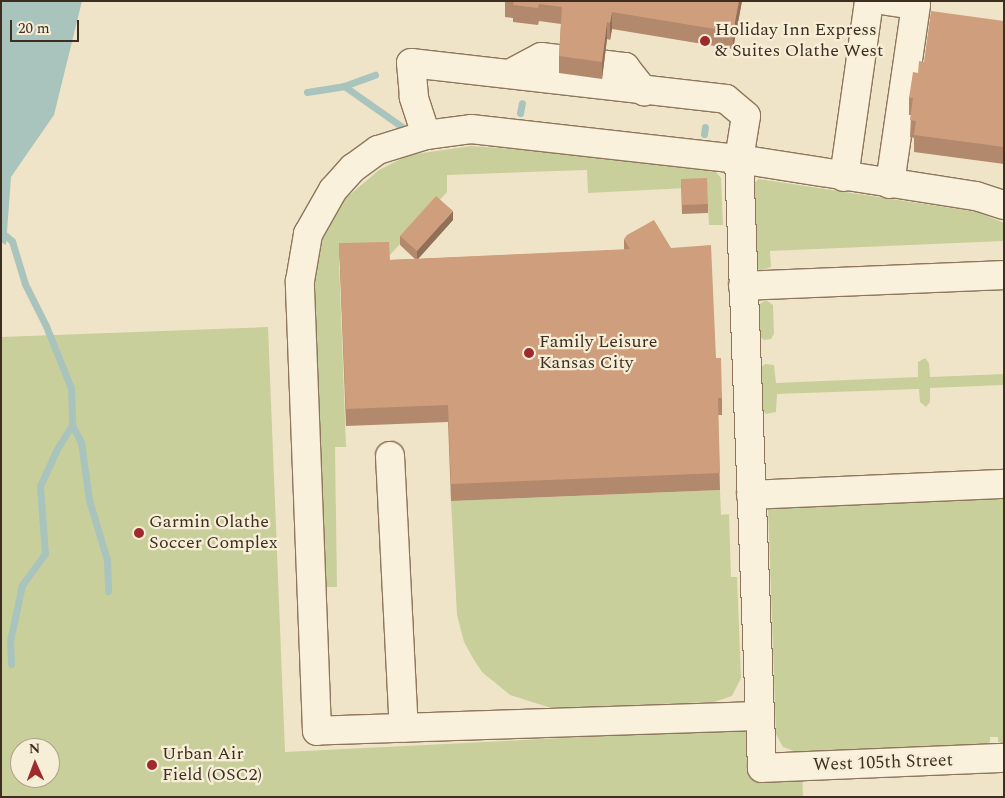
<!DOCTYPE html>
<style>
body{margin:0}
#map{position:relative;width:1005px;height:798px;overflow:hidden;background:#f0e4c8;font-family:Spectral,serif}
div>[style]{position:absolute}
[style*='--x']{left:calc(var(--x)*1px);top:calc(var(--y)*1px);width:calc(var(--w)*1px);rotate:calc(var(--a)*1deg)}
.green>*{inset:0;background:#c9cf9b}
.water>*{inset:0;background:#a9c4bc}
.stream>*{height:7px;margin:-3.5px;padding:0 3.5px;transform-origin:3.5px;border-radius:3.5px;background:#a9c4bc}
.roads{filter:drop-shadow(1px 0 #8d765c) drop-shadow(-1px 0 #8d765c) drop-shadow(0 1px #8d765c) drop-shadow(0 -1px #8d765c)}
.minor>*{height:28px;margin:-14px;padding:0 14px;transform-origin:14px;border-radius:14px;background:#faf1dc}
.wall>*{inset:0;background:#b2896c}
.shaded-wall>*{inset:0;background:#916f58}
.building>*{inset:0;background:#cf9f7d}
.dots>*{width:14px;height:14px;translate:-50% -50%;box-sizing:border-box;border:2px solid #f7eed8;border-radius:50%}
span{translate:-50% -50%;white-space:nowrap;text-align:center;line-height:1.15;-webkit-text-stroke:4.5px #f7eed8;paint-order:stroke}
.poi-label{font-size:18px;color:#3d2e20}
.left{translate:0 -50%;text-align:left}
.street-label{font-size:18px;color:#3d2e20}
.frame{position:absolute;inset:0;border:2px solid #3d2e20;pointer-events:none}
.north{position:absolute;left:10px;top:738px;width:50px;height:50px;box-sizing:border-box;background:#f7eed8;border:1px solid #ada18e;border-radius:50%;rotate:358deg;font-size:14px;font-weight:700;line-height:20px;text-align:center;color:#3d2e20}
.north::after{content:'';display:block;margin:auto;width:18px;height:22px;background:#9e2a2b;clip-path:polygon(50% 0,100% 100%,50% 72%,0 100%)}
.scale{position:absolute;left:10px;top:20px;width:69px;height:22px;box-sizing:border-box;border:2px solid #3d2e20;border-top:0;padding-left:6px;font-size:15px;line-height:18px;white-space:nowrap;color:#3d2e20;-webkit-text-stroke:4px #f7eed8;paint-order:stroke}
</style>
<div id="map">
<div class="green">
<i style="clip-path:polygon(471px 146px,554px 152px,716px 172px,721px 178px,723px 225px,709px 225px,707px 187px,588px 193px,587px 170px,447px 175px,447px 192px,389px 256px,339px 260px,346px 447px,335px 447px,337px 587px,324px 587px,314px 287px,323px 238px,346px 198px,379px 170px,409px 155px)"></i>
<i style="clip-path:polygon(759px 179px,978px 212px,1004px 223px,1004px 241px,770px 251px,771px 267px,760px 271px,756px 266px,754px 183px)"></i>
<i style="clip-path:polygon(766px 300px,773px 305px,774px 334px,771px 339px,764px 340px,759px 336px,758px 305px)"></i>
<i style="clip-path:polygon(evenodd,268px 327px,285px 752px,760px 728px,762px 768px,802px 766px,803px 797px,1px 797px,1px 337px,268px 327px,20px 748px,50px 748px,50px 778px,20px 778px,20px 748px)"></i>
<i style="clip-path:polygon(925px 358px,929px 363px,930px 377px,1004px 374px,1004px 385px,930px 388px,930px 402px,926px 407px,920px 402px,919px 389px,777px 394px,776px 412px,766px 414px,762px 409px,760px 368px,765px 364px,774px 365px,776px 383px,918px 377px,918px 362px)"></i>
<i style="clip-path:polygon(720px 490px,721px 515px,729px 514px,731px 577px,737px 577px,741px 678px,732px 696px,714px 702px,551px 708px,510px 695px,482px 672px,474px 660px,464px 642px,457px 615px,451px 501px)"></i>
<i style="clip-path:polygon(1004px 498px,1004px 743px,998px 742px,998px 737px,990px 737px,990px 742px,986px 744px,797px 752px,783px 747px,776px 734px,768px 508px)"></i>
</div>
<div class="water">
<i style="clip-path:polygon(1px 1px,82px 1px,54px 115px,11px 177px,6px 245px,1px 242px)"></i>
</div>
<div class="stream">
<i style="--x:344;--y:86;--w:70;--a:35.1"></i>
<i style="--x:307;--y:92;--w:37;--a:-9"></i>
<i style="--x:344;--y:86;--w:33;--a:-20"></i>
<i style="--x:520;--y:113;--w:10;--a:-79"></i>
<i style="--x:704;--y:134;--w:7;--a:-82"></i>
<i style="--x:6;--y:236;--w:8;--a:40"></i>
<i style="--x:12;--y:241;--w:45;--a:73.2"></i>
<i style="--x:25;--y:284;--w:47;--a:63.4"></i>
<i style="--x:46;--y:326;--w:67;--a:68"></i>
<i style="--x:71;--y:388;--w:37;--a:88"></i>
<i style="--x:72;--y:425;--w:19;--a:62"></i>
<i style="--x:81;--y:442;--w:59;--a:82.1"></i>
<i style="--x:89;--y:500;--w:63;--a:73.3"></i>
<i style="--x:107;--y:560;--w:31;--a:88"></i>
<i style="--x:11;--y:664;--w:23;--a:-92"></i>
<i style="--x:10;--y:641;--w:57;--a:-77.9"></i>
<i style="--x:22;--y:585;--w:39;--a:-54"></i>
<i style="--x:45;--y:553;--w:67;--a:-94.3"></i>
<i style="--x:40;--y:486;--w:41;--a:-65.3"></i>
<i style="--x:57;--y:449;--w:28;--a:-58"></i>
</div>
<div class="roads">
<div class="minor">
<i style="--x:887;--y:1;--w:29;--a:8"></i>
<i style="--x:916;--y:5;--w:181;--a:98.3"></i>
<i style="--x:511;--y:73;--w:34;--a:-28"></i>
<i style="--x:541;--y:57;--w:85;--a:6.8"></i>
<i style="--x:625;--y:67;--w:31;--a:52"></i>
<i style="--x:426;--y:135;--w:40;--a:-108"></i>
<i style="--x:414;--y:97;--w:34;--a:-95"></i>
<i style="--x:411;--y:63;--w:317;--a:6.5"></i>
<i style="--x:726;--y:99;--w:26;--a:40"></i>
<i style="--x:746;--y:116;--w:44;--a:99.2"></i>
<i style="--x:739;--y:159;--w:609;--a:87.84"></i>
<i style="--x:762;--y:768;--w:242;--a:-2.4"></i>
<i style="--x:844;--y:177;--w:178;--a:-81.9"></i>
<i style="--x:743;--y:286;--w:261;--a:-2.4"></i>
<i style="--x:390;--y:456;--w:272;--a:87.1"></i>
<i style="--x:751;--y:495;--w:253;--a:-2.5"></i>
<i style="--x:759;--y:716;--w:442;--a:178.1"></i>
<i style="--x:317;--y:731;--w:450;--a:-92.2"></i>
<i style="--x:300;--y:281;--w:48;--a:-80.3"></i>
<i style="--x:308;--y:234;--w:51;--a:-60.4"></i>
<i style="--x:333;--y:190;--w:30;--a:-48"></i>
<i style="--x:353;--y:168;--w:31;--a:-36"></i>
<i style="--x:378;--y:150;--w:50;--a:-17.4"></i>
<i style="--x:426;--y:135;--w:45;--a:-7.6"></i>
<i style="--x:471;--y:129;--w:270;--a:6.4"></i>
<i style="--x:739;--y:159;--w:240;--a:8.9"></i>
<i style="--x:976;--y:196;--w:29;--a:18"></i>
</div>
</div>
<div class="wall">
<i style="clip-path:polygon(505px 1px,742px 1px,733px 49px,612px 29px,610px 40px,607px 39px,602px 79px,559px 73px,559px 56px,561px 24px,539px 21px,538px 25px,513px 22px,513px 18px,505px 17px)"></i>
<i style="clip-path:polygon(1004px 21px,1004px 164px,914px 152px,914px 138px,910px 137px,911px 115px,909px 115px,909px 98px,924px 62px)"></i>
<i style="clip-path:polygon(681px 179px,708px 204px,708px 213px,682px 214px)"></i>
<i style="clip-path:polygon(453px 220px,418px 259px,624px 250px,624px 239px,716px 358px,722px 398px,722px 415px,718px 415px,720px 490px,451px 501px,448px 422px,346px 426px,339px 243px,390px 260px,415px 259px,400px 245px,400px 236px)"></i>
</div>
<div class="shaded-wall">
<i style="clip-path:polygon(739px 1px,742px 1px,733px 49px,733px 32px)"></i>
<i style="clip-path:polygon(612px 12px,612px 29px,610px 40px,610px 23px)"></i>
<i style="clip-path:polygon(607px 22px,607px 39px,602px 79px,602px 62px)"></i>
<i style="clip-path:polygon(453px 211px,453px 220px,417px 260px,417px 251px)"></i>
</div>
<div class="building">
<i style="clip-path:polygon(514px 1px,739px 1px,733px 32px,612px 12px,610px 23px,607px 22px,602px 62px,559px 56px,562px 7px,539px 4px,538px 8px,513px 5px)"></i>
<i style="clip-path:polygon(931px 11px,1004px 21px,1004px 147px,914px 135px,916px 121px,910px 120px,913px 98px,909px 98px,913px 72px,918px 73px,919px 61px,924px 62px)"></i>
<i style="clip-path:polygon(707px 178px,708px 204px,682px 205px,681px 179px)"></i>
<i style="clip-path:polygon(436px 196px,453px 211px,417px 251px,400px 236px)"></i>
<i style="clip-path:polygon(654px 220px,671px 248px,711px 245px,716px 358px,721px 358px,722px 398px,718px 398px,720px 473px,451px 484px,448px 405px,346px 409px,339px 243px,389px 242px,390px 260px,630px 249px,624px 239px,627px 235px)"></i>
</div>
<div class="dots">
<i style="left:705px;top:41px;background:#9e2a2b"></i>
<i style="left:529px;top:353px;background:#9e2a2b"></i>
<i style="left:139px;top:533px;background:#9e2a2b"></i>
<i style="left:152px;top:765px;background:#9e2a2b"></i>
</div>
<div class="poi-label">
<span class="left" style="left:715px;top:41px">Holiday Inn Express<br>&amp; Suites Olathe West</span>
<span class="left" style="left:539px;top:353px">Family Leisure<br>Kansas City</span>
<span class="left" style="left:149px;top:533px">Garmin Olathe<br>Soccer Complex</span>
<span class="left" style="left:162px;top:765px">Urban Air<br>Field (OSC2)</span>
</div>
<div class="street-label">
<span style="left:883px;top:763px;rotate:-2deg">West 105th Street</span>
</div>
<div class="frame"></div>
<div class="north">N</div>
<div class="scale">20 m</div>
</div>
